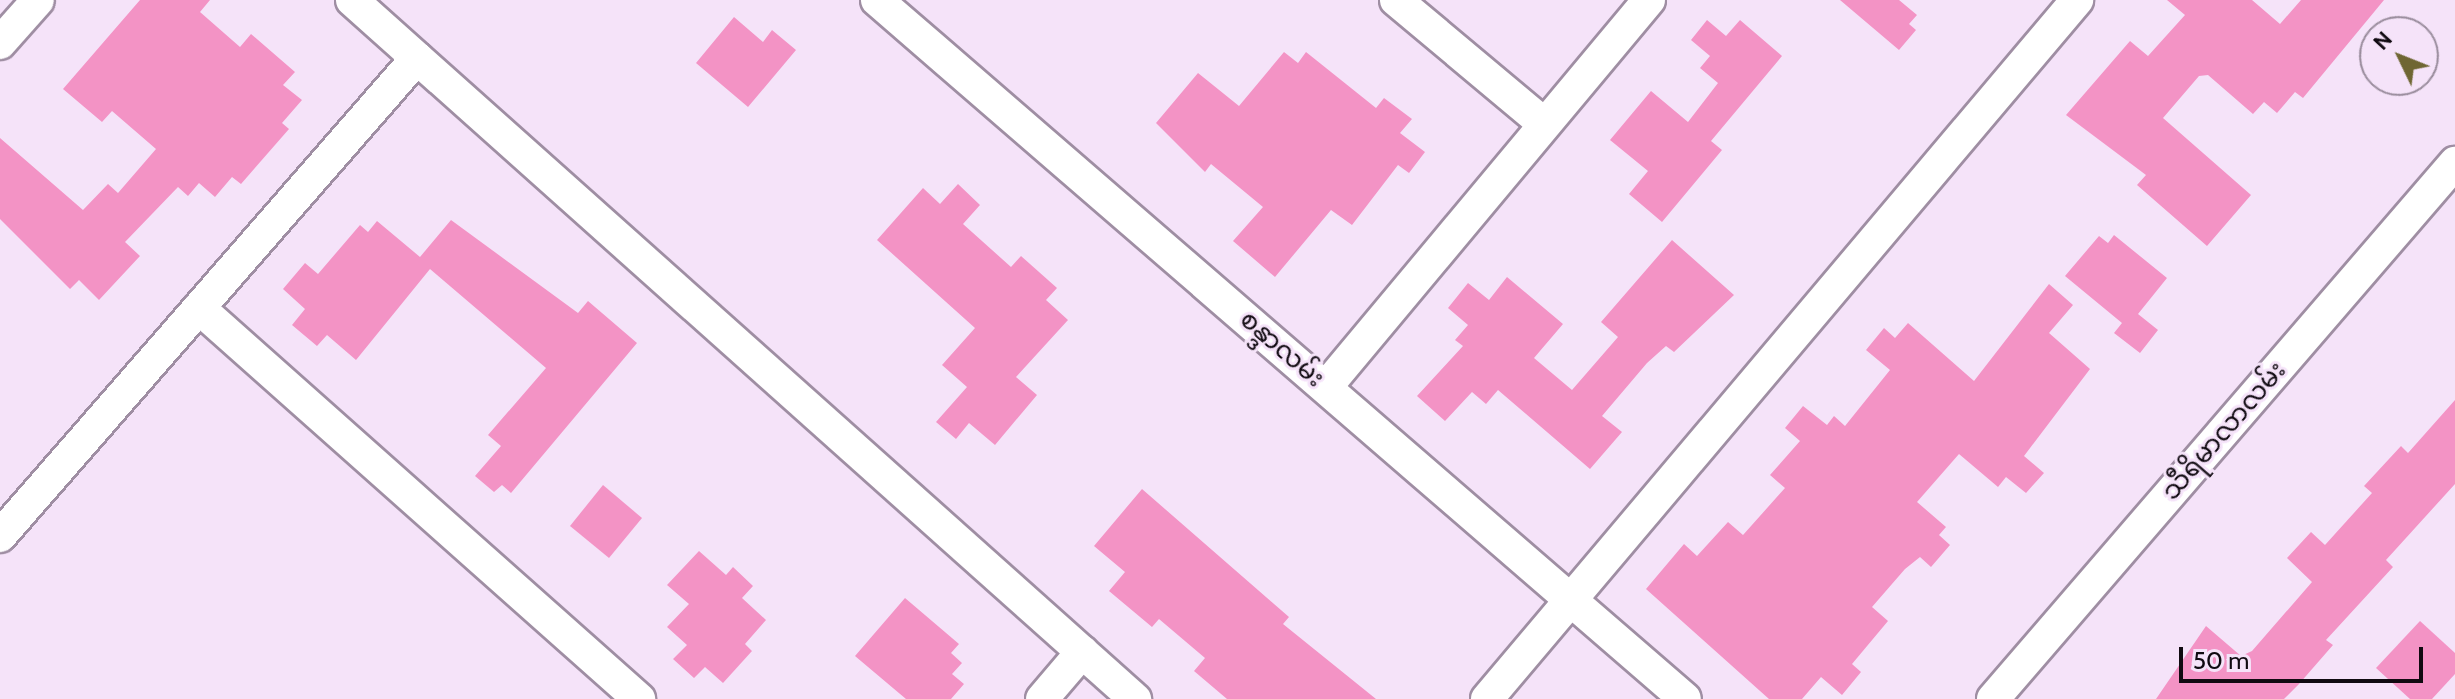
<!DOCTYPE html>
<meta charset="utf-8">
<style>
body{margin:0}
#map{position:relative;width:2455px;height:699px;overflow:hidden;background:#f5e3f9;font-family:Cabin,"Noto Sans Myanmar",sans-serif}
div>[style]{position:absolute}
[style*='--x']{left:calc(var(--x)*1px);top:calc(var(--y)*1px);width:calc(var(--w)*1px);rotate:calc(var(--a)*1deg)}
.building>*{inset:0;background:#f393c5}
.roads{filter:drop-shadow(2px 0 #9f8ea3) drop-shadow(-2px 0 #9f8ea3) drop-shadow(0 2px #9f8ea3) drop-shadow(0 -2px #9f8ea3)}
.minor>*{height:32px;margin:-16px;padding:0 16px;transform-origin:16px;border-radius:16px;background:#fff}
span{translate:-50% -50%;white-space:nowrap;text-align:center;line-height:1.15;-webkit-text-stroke:6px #f5e3f9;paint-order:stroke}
.street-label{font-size:26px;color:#100a11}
.north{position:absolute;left:2359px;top:16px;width:80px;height:80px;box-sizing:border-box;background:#f5e3f9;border:2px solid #998c9c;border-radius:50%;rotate:313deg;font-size:22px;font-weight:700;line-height:32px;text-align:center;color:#100a11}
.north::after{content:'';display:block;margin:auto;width:28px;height:36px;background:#6f6633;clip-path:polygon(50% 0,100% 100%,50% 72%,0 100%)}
.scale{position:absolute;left:2179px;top:647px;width:244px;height:36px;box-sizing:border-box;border:4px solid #100a11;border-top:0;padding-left:10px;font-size:24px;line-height:28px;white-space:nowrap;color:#100a11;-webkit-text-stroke:6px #f5e3f9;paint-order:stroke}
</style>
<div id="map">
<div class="building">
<i style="clip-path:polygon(140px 0,210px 0,200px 12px,240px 47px,251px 34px,295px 72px,283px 85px,302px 100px,282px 123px,289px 129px,241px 184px,232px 177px,215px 197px,199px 183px,188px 196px,178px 187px,125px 242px,140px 256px,99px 300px,79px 280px,70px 289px,0 219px,0 138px,83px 210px,108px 184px,118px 193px,156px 149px,112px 111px,102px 122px,63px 89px)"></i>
<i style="clip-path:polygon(1840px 0,1899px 0,1917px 15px,1909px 24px,1916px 30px,1899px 50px)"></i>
<i style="clip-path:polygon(2167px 0,2252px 0,2280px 24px,2301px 0,2384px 0,2303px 98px,2295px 92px,2277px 113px,2264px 102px,2253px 114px,2208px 75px,2199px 76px,2163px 118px,2251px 195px,2207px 246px,2137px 185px,2146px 175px,2066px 115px,2130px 41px,2148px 56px,2185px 15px)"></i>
<i style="clip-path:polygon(734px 17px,763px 42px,772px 30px,796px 50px,748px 107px,696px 63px)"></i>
<i style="clip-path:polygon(1707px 20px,1726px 36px,1740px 20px,1782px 56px,1711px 141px,1722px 150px,1662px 222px,1629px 194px,1648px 171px,1610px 140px,1651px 91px,1688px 122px,1718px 83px,1700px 68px,1710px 56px,1691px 40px)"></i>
<i style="clip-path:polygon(1284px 52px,1298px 63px,1306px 52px,1376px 108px,1384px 98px,1412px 119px,1400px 133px,1425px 152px,1409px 173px,1398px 165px,1352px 225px,1331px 210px,1275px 277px,1233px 241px,1263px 207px,1211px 164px,1205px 172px,1156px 123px,1198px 73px,1239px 106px)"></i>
<i style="clip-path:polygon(958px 184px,980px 205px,963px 224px,1011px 267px,1021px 256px,1057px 288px,1046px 300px,1068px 320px,1016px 377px,1037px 395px,995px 445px,969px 423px,956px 439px,936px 422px,967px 387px,942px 365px,975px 328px,877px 240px,923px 188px,940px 204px)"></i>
<i style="clip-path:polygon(451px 220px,578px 313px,588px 301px,637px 343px,511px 493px,502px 485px,494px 492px,475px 476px,501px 446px,488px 435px,546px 368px,430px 269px,356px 360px,327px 335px,317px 346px,292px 325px,305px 309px,283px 289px,305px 263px,318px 274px,360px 225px,368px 232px,377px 221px,420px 257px)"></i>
<i style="clip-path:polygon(2114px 235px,2167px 278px,2138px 314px,2158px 330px,2140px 353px,2114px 333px,2122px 323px,2065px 276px,2099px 236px,2108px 243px)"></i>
<i style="clip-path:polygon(1672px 240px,1734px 295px,1674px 352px,1666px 346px,1647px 363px,1602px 416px,1622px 432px,1590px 469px,1498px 390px,1486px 404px,1472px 392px,1445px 421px,1417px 396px,1463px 346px,1455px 340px,1468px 325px,1448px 308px,1468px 283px,1489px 300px,1507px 277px,1563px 324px,1534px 358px,1572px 390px,1618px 337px,1601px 322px)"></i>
<i style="clip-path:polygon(2049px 284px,2073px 305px,2049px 333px,2090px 369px,2024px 456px,2044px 473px,2026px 493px,2006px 477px,1998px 487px,1959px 454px,1917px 502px,1946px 527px,1939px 535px,1950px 545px,1931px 567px,1920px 557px,1905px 569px,1872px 607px,1888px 621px,1852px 664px,1861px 672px,1842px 695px,1821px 677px,1802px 699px,1769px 699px,1646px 589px,1684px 544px,1697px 556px,1728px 522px,1743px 535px,1785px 488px,1770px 475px,1800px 441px,1785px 428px,1803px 406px,1827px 425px,1834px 416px,1845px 426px,1890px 370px,1866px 350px,1884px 328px,1895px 338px,1908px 323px,1974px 381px)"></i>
<i style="clip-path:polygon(2455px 400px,2455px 484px,2386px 560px,2393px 567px,2326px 640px,2333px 645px,2299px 684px,2284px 699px,2156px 699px,2206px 626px,2241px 656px,2252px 651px,2312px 582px,2287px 558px,2311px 532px,2325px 545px,2372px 493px,2364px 486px,2401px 446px,2408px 453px)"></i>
<i style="clip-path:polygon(603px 485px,642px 518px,609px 558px,570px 526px)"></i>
<i style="clip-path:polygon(1142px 489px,1289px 617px,1283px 624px,1376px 699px,1227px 699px,1194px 671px,1205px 658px,1159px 619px,1152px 627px,1109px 591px,1125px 572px,1094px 546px)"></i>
<i style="clip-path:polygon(699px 551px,726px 575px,733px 567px,753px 586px,742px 598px,766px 620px,745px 644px,752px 651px,723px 683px,705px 667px,694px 678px,673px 659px,687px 645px,667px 627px,689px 604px,667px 585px)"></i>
<i style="clip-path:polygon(905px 598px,959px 644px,951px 653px,962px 663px,952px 674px,964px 684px,951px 699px,906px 699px,855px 656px)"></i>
<i style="clip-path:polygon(2420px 621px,2455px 653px,2455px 674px,2432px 699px,2410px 699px,2376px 668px)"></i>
</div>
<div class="roads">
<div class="minor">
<i style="--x:352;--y:0;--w:1050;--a:41.76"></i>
<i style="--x:877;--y:0;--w:1068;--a:40.86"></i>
<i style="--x:1396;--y:0;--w:192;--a:39.9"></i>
<i style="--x:0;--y:43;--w:57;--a:-48.5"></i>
<i style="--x:199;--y:308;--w:589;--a:41.63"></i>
<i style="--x:1326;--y:387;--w:504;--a:-50.15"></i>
<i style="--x:0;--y:536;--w:634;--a:-48.9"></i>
<i style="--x:1042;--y:699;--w:62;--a:-49.6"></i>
<i style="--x:1487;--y:699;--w:915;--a:-49.83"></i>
<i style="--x:1993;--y:699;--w:708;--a:-49.24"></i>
</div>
</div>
<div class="street-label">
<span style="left:1282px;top:349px;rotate:41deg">စန္ဒာလမ်း</span>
<span style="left:2224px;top:431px;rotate:-49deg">သီရိမာလာလမ်း</span>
</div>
<div class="north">N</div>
<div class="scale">50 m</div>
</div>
